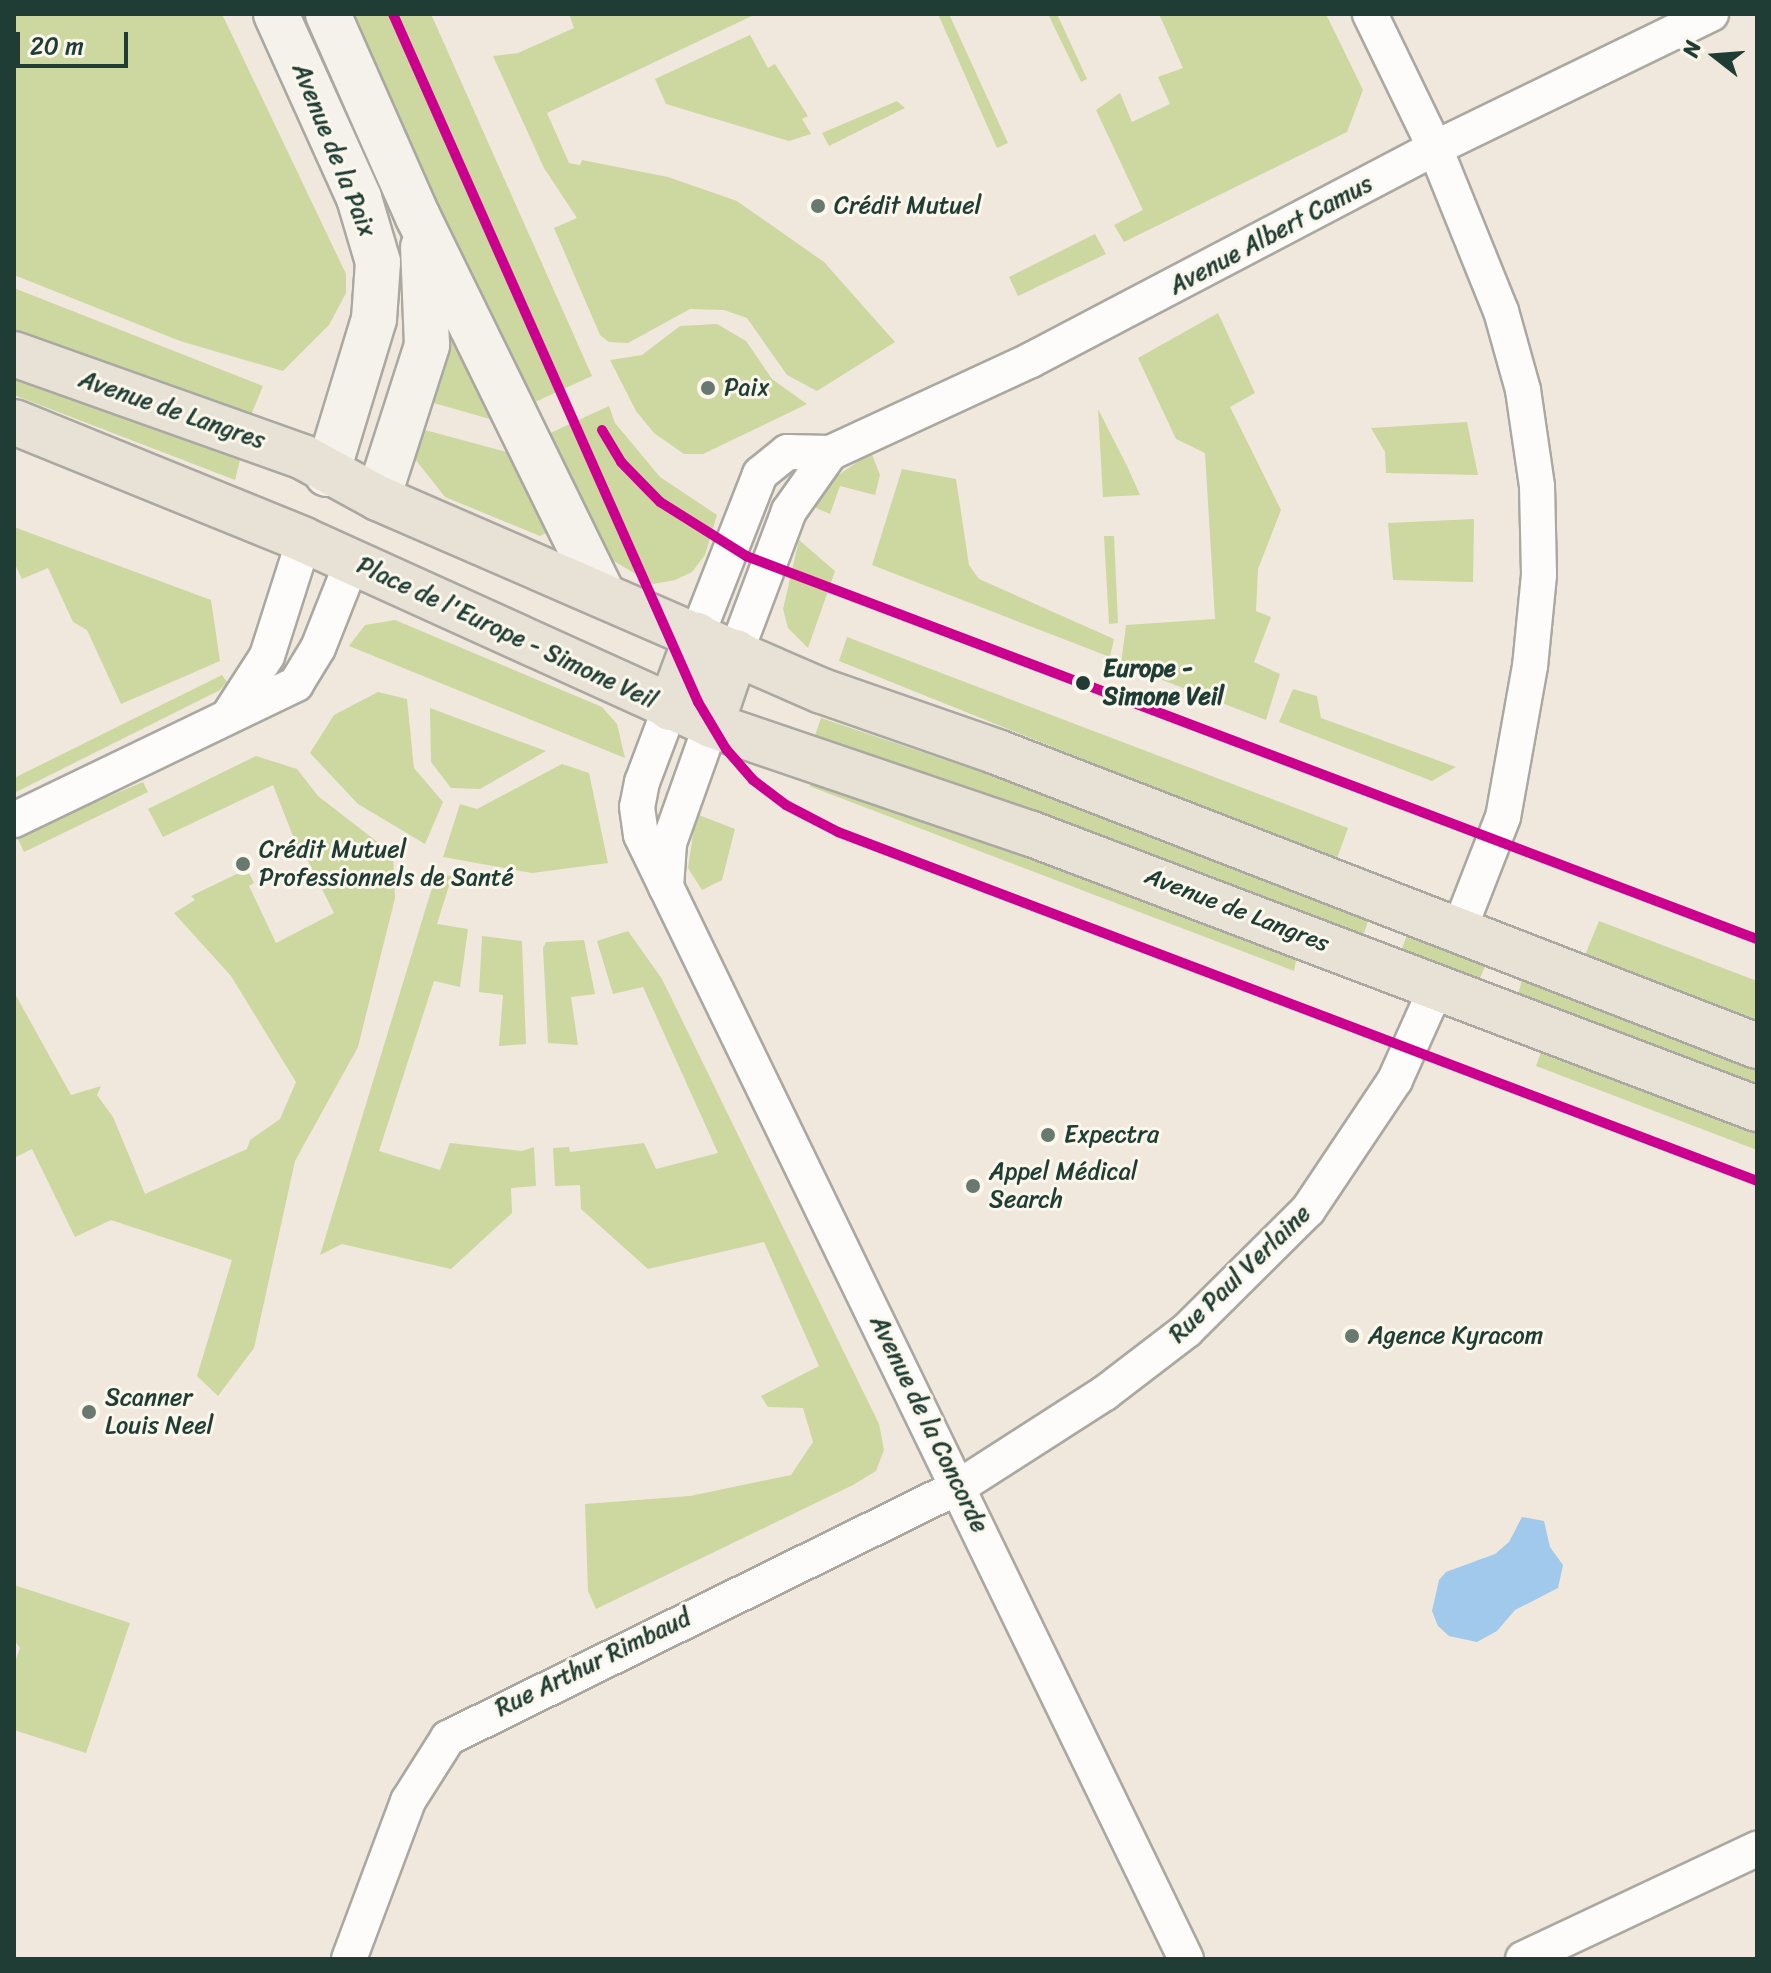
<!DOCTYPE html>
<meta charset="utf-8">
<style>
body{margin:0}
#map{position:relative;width:1771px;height:1973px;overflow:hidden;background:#f0e8dd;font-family:Sriracha,sans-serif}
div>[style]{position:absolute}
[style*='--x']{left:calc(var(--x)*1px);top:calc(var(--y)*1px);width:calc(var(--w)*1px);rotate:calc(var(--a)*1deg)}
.green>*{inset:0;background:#cdd7a0}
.water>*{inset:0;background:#a0c9eb}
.roads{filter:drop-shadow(2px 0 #aaa8a1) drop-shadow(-2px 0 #aaa8a1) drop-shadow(0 2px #aaa8a1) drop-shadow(0 -2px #aaa8a1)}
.street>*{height:34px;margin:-17px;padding:0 17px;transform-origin:17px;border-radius:17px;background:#fdfcfa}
.secondary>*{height:44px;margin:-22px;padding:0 22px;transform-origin:22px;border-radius:22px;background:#f5f1eb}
.primary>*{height:44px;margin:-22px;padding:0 22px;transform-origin:22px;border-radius:22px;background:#e8e2d6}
.tram-1>*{height:10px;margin:-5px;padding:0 5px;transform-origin:5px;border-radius:5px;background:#cc008e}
.dots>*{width:22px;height:22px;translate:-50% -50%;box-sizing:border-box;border:4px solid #fbf7ec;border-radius:50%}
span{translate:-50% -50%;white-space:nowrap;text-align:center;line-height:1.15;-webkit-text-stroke:6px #fbf7ec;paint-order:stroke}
.street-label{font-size:24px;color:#1f3d34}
.poi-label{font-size:24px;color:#1f3d34}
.left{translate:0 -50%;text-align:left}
.stop-label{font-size:24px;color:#1f3d34;font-weight:700}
.frame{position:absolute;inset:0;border:16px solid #1f3d34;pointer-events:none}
.north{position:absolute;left:1675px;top:16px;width:80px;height:80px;-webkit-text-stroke:6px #fbf7ec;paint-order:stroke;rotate:287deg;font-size:22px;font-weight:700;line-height:32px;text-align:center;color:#1f3d34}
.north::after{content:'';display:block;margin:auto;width:28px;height:36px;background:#1f3d34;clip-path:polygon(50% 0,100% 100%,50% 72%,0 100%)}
.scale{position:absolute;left:16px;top:32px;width:112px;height:36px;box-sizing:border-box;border:4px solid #1f3d34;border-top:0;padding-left:10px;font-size:24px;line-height:28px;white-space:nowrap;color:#1f3d34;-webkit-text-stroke:6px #fbf7ec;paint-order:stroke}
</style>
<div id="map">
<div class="green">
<i style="clip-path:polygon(14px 14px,222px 14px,346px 274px,346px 293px,329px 325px,283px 371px,180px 341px,14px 275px)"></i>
<i style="clip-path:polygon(285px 14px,303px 14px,372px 167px,364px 174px)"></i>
<i style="clip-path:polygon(349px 14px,431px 14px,592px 376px,524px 407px)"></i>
<i style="clip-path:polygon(569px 14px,756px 14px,547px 113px,569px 163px,580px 165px,582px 160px,668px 177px,737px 201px,824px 262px,895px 342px,817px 391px,787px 375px,747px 318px,724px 310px,690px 309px,628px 343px,609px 342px,600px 335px,554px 228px,577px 218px,544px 168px,493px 56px,518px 53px,574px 28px)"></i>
<i style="clip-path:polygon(938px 14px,949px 14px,1008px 143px,997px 148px)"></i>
<i style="clip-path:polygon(1048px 14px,1057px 14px,1087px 79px,1081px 82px)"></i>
<i style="clip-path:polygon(1159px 14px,1326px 14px,1363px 90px,1347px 132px,1124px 242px,1114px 225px,1143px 210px,1096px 110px,1120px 93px,1132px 122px,1170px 104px,1158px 77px,1183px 68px)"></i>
<i style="clip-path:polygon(750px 35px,768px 68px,775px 64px,808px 116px,802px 119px,811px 134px,789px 141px,666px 104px,655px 79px)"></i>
<i style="clip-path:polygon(897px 101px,905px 108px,829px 146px,822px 133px)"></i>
<i style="clip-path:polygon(1095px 234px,1106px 254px,1018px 296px,1009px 277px)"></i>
<i style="clip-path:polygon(14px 288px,263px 386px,249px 420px,14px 331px)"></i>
<i style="clip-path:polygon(443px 311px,497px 421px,423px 400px)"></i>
<i style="clip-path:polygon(1218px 313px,1255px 393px,1230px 407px,1281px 510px,1258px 569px,1256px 611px,1271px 617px,1254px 662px,1280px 674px,1266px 720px,1121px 664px,1126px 625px,1215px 619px,1205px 453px,1176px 439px,1138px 358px)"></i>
<i style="clip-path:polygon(717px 324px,746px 341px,772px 379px,807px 404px,703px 454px,684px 454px,654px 433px,636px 411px,610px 360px,642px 355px,680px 326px)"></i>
<i style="clip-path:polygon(14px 371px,241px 456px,235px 480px,14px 395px)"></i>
<i style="clip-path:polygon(609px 406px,615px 423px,660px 477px,717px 515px,705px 555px,692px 572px,675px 580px,653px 584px,600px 553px,535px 440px)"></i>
<i style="clip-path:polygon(1098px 409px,1128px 468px,1140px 495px,1103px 497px)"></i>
<i style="clip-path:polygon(1467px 422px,1478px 475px,1386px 473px,1385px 452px,1371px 428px)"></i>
<i style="clip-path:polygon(414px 427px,514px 454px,548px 532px,540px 536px,445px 497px,415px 459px)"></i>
<i style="clip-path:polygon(871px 452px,880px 475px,875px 495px,840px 486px,830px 514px,811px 506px,822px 487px)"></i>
<i style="clip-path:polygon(902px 469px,956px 479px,969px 565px,979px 579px,1114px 639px,1110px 657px,872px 565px)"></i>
<i style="clip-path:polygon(1474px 519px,1473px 582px,1393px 580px,1388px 523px)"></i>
<i style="clip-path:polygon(14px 527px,211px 600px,220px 661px,121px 704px,87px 630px,73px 622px,48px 568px,22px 579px,14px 562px)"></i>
<i style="clip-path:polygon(1104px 536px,1114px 536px,1118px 623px,1109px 624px)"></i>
<i style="clip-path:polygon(799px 540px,835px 571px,808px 648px,788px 628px,783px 609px)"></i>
<i style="clip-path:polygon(395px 620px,602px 707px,617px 724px,625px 758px,349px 646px,365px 625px)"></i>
<i style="clip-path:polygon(847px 637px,1348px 828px,1336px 861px,839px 661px)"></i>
<i style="clip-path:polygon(222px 675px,227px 682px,220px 690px,14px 793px,14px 778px)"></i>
<i style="clip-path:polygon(1293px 689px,1317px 696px,1321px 718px,1456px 767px,1432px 781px,1279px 722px)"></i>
<i style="clip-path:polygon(378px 692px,407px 699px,414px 768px,443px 802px,425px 844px,358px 804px,310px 753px,334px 715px)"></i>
<i style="clip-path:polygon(430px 708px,546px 751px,480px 789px,451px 788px,431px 762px)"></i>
<i style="clip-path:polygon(821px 718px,1014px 783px,1368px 921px,1362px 939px,1063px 823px,814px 738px)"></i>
<i style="clip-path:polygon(256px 756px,297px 769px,318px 796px,393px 854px,395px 898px,358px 1047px,295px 1161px,254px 1348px,218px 1396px,197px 1376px,232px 1260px,111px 1220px,75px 1237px,32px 1149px,14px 1158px,14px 992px,71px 1095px,101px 1086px,97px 1095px,113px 1117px,145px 1194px,247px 1149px,250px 1140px,280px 1119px,296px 1082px,231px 976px,174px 913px,195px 900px,191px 896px,247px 869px,254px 883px,249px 886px,276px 943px,334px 913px,306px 857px,302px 859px,273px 785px,163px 837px,148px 809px)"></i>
<i style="clip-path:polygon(562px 764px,589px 773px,608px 863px,532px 873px,443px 857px,460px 804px,477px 809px)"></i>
<i style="clip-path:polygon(143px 782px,148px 792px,24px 852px,16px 835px)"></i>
<i style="clip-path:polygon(813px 784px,1078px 874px,1297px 956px,1294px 971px,809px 786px)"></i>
<i style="clip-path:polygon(696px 814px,735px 829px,722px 880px,702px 890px,688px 868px)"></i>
<i style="clip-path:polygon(443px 875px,452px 876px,437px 924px,468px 929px,460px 987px,434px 981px,379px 1151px,440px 1170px,450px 1143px,522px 1151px,534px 1147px,536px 1186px,511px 1188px,512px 1213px,451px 1269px,342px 1244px,320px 1255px,431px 891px)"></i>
<i style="clip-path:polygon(1599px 921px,1757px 981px,1757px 1026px,1583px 960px)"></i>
<i style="clip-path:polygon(628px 931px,662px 979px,879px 1424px,884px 1450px,876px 1471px,853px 1485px,596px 1609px,588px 1591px,585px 1504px,690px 1496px,791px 1475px,813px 1442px,803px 1408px,768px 1407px,761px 1396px,819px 1366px,764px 1242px,648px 1269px,581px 1209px,580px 1185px,555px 1186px,553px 1148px,569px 1147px,570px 1152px,644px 1143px,656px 1169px,718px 1153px,643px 987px,613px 994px,597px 941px)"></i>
<i style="clip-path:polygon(1407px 935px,1486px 964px,1478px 983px,1400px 954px)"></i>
<i style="clip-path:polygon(482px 936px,522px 941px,526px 1044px,499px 1046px,503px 995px,479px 992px)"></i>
<i style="clip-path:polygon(584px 940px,595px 994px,571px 997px,578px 1045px,548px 1043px,543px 948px,546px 942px)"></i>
<i style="clip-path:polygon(1523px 976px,1757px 1066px,1757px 1089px,1517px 998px)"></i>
<i style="clip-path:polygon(1541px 1052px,1757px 1134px,1757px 1150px,1536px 1066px)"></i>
<i style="clip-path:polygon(14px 1585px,130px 1623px,86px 1753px,14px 1730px,14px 1664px,20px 1648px,14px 1640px)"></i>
</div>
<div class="water">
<i style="clip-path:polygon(1522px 1517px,1544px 1521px,1550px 1547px,1563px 1565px,1558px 1588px,1515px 1610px,1497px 1631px,1477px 1642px,1449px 1636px,1438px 1626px,1432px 1611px,1439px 1580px,1446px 1572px,1495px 1554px,1509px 1542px)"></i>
</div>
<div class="roads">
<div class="street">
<i style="--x:1370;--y:14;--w:149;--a:64.1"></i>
<i style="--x:1435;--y:148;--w:176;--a:68"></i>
<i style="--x:1501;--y:311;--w:82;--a:74.4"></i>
<i style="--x:1523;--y:390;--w:97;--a:81.7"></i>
<i style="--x:1537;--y:486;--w:89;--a:88.7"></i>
<i style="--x:1539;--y:575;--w:91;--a:95.6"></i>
<i style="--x:1530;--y:666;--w:153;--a:100.1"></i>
<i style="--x:1503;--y:817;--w:121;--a:111.3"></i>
<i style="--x:697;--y:635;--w:173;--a:-68.6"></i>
<i style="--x:760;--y:474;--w:35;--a:-39"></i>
<i style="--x:787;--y:452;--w:43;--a:1.3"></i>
<i style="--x:830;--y:453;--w:221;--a:-24.8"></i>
<i style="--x:1031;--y:360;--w:456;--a:-27.7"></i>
<i style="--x:1435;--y:148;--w:307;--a:-25.9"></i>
<i style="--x:736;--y:652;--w:151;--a:-69.4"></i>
<i style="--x:789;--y:511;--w:71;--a:-54.7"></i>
<i style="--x:670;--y:708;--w:79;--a:110.7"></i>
<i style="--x:642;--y:782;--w:25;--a:101"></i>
<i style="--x:637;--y:807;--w:28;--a:82"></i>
<i style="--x:641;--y:835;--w:1249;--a:64.13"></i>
<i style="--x:229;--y:715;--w:70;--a:-57.2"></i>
<i style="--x:267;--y:656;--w:122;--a:-72.3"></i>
<i style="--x:14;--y:820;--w:313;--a:-25.7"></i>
<i style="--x:296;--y:684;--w:42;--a:-58.6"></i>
<i style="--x:318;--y:648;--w:92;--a:-68.4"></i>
<i style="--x:666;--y:887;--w:44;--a:-86.1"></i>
<i style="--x:669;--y:843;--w:125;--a:-70.4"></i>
<i style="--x:349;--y:1959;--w:169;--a:-69.5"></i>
<i style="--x:408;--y:1801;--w:75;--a:-57.6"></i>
<i style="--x:448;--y:1738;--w:571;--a:-26.21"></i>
<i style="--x:960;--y:1486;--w:172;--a:-32.7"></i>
<i style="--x:1105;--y:1393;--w:103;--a:-37.5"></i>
<i style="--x:1187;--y:1330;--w:170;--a:-44.8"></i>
<i style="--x:1308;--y:1210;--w:156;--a:-56.2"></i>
<i style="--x:1395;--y:1080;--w:103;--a:-65.9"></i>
<i style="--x:1523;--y:1959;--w:259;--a:-25.2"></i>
</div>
<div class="secondary">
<i style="--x:276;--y:14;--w:202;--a:65.7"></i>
<i style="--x:359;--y:198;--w:67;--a:73.5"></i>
<i style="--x:378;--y:262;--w:57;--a:94"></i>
<i style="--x:374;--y:319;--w:162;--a:106.9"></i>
<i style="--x:328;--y:14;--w:222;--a:66.1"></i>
<i style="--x:418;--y:217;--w:418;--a:63.9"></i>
<i style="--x:378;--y:498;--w:161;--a:-72.2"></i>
<i style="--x:427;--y:345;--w:98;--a:-92.3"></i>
</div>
<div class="primary">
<i style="--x:14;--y:354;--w:307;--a:19.6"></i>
<i style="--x:303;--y:457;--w:85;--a:28.7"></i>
<i style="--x:378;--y:498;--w:484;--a:23.5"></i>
<i style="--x:822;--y:691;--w:185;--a:19.2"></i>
<i style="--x:997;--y:752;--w:815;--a:21.15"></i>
<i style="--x:14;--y:422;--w:313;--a:22.1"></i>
<i style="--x:304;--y:540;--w:447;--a:24.4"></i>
<i style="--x:711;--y:725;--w:336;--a:18.8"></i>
<i style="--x:1029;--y:833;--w:779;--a:20.76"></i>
<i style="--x:670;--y:708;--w:78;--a:-69.7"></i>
<i style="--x:711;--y:725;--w:77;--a:-71.1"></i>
</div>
</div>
<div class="tram-1">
<i style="--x:393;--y:14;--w:753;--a:66.09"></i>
<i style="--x:698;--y:702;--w:55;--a:59.2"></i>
<i style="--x:726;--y:749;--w:41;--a:48.9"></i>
<i style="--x:753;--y:780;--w:41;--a:37.1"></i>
<i style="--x:786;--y:805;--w:59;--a:27.4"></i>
<i style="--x:838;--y:832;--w:983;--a:20.79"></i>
<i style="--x:602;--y:430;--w:37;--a:59"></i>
<i style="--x:621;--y:462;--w:56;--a:45.7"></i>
<i style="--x:660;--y:502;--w:102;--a:32.1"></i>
<i style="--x:746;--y:556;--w:1081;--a:20.75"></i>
</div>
<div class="dots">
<i style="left:818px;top:206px;background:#68796f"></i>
<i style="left:708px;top:388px;background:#68796f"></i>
<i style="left:1083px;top:683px;background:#1f3d34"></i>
<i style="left:243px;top:864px;background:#68796f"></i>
<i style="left:1048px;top:1135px;background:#68796f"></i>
<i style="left:973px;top:1186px;background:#68796f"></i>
<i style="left:1352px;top:1336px;background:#68796f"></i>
<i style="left:89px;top:1412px;background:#68796f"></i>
</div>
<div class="street-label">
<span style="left:334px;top:150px;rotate:68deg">Avenue de la Paix</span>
<span style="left:1271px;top:235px;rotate:-28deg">Avenue Albert Camus</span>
<span style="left:172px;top:410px;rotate:19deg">Avenue de Langres</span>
<span style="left:507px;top:633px;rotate:25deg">Place de l'Europe - Simone Veil</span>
<span style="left:1237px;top:910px;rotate:21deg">Avenue de Langres</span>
<span style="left:1240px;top:1274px;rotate:-44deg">Rue Paul Verlaine</span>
<span style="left:929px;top:1424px;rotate:64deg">Avenue de la Concorde</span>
<span style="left:593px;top:1663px;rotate:-26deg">Rue Arthur Rimbaud</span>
</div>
<div class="poi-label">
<span class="left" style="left:834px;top:206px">Crédit Mutuel</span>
<span class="left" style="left:724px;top:388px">Paix</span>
<span class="left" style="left:259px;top:864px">Crédit Mutuel<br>Professionnels de Santé</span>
<span class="left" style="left:1064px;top:1135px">Expectra</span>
<span class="left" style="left:989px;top:1186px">Appel Médical<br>Search</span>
<span class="left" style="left:1368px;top:1336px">Agence Kyracom</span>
<span class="left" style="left:105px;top:1412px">Scanner<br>Louis Neel</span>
</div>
<div class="stop-label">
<span class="left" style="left:1103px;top:683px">Europe -<br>Simone Veil</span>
</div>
<div class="frame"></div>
<div class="north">N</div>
<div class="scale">20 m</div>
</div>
